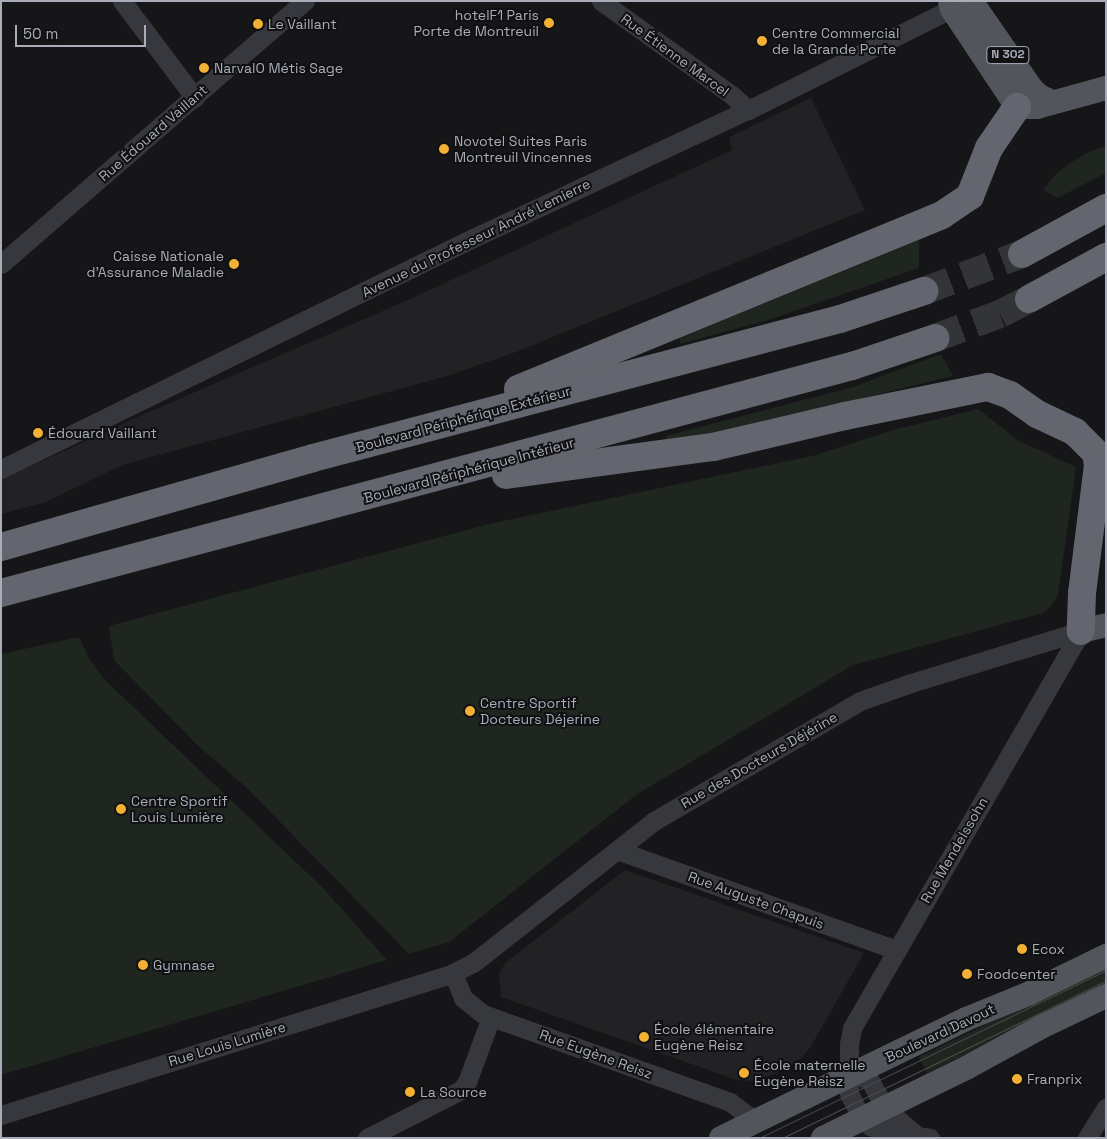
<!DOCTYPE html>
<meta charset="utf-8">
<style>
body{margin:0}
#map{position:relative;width:1107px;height:1139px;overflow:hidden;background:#161618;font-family:"Space Grotesk",sans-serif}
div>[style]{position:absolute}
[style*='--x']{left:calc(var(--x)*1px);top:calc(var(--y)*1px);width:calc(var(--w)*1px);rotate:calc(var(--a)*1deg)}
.built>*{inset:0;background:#222225}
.green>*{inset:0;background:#1e261f}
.highway-tunnel>*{height:28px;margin-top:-14px;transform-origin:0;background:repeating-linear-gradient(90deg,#333438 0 28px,transparent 0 42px)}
.minor>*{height:19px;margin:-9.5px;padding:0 9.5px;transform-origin:9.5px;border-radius:9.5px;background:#37383d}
.major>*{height:24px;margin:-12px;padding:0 12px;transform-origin:12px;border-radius:12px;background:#53555c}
.highway>*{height:28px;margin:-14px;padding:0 14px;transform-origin:14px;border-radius:14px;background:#63666e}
.tram>*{height:1px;margin:-0.5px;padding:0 0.5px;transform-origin:0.5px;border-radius:0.5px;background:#4a4c52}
.dots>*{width:14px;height:14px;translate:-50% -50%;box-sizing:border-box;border:2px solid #111113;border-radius:50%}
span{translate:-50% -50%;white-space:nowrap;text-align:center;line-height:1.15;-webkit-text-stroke:4px #111113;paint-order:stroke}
.shield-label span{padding:1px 4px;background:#111113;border:1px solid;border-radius:4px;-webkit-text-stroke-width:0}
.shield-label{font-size:12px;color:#a8adb8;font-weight:700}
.poi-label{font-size:14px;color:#a8adb8}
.right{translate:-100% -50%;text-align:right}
.left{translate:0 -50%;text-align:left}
.street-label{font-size:14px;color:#a8adb8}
.frame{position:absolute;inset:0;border:2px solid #a8adb8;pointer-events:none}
.scale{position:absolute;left:15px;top:25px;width:131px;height:22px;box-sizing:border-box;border:2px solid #a8adb8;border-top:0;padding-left:6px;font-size:15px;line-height:18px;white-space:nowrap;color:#a8adb8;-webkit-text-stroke:4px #111113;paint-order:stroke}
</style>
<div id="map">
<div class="built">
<i style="clip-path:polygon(811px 98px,865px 210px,516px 352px,447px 376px,122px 465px,46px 502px,1px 514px,1px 480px,142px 415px,408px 300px,732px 150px,729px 137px)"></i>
<i style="clip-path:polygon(625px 870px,864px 953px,810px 1048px,801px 1058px,784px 1070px,761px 1079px,751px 1081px,737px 1080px,501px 997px,499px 974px,505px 963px)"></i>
</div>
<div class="green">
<i style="clip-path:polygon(1106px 146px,1106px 173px,1058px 198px,1043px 190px,1056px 174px,1070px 163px,1089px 152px)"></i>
<i style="clip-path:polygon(919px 240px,919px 268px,768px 320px,680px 344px,680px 338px)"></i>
<i style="clip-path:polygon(941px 354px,953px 376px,707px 436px,668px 441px,666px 436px,853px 387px)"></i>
<i style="clip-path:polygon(978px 409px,1019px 441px,1076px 467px,1058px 595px,1050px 607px,1043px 613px,853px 665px,636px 795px,449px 942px,409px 954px,246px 787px,196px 744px,114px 660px,109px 626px,489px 524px,816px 455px,893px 430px)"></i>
<i style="clip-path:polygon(79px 637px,90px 660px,104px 679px,324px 889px,387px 960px,1px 1075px,1px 654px)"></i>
<i style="clip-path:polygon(1106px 966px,1106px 986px,927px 1073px,919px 1057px)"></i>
</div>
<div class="highway-tunnel">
<i style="--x:924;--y:291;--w:105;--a:-20.7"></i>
<i style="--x:935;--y:338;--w:69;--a:-20.3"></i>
<i style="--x:1000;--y:314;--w:33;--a:-27"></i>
</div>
<div class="minor">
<i style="--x:122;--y:1;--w:121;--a:53"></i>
<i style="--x:601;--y:1;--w:163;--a:35.7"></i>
<i style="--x:733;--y:96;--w:21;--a:43"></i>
<i style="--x:1;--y:264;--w:402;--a:-40.9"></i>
<i style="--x:1;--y:469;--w:525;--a:-26.08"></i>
<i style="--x:473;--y:238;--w:303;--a:-25"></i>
<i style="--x:748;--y:110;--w:240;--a:-26.5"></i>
<i style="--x:617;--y:850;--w:296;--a:19.7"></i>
<i style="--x:453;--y:973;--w:27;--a:68"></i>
<i style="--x:463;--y:998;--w:26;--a:39"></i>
<i style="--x:483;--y:1014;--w:262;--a:19.6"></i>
<i style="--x:730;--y:1102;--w:31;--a:37"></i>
<i style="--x:849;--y:1075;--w:20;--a:11"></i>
<i style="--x:869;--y:1079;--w:33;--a:61"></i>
<i style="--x:885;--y:1108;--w:41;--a:41.1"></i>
<i style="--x:1;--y:1115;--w:474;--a:-17.4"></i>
<i style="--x:453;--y:973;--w:22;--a:-27"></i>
<i style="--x:473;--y:963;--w:230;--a:-38.1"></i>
<i style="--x:654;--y:821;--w:238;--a:-30.2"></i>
<i style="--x:860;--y:701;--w:54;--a:-19.4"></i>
<i style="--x:911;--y:683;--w:178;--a:-17"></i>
<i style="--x:367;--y:1138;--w:106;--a:-27.1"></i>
<i style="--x:461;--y:1090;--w:10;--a:-53"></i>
<i style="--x:467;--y:1082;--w:69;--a:-69.7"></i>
<i style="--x:930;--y:1138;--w:47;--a:-171.3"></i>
<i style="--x:884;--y:1131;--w:15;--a:-160"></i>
<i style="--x:870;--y:1126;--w:11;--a:-139"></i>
<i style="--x:862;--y:1119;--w:28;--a:-117"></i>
<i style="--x:849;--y:1094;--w:50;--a:-90"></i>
<i style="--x:849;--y:1044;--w:16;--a:-79"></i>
<i style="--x:852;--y:1028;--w:458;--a:-60"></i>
<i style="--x:1087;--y:1138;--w:36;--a:-58"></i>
</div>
<div class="major">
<i style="--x:950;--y:1;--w:8;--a:76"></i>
<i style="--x:952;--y:9;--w:118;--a:56.4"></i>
<i style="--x:1017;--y:107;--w:20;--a:0"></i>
<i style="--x:1037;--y:107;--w:72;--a:-15.4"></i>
<i style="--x:971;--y:1;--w:107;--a:55.3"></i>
<i style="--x:1032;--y:89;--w:10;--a:45"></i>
<i style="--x:1039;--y:96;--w:14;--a:25"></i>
<i style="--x:1081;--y:631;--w:26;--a:-13"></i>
<i style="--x:721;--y:1138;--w:272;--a:-25.9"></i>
<i style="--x:966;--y:1019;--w:69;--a:-22.1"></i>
<i style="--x:1030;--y:993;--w:85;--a:-26"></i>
<i style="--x:823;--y:1138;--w:161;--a:-26.1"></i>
<i style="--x:968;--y:1067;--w:83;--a:-28.7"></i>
<i style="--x:1041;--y:1027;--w:72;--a:-25.5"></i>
</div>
<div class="highway">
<i style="--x:1022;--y:254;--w:96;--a:-28.7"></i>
<i style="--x:1029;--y:299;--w:88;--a:-28.6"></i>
<i style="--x:518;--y:389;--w:458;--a:-22.3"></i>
<i style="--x:942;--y:215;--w:34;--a:-34"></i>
<i style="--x:970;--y:196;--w:52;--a:-68.4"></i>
<i style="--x:989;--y:148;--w:50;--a:-55.7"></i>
<i style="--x:506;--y:475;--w:209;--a:-7.7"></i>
<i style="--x:713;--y:447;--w:136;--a:-13.2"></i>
<i style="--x:845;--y:416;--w:146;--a:-11.5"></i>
<i style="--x:988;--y:387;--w:23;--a:20"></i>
<i style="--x:1010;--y:395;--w:33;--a:35"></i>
<i style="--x:1037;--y:414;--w:42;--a:25.3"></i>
<i style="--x:1075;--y:432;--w:30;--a:45"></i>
<i style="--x:1096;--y:453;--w:12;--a:81"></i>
<i style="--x:1098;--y:465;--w:129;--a:97.1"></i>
<i style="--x:1082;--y:593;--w:38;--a:92"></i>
<i style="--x:1;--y:547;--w:324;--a:-15.9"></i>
<i style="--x:313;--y:458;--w:545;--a:-14.78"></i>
<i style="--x:840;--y:319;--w:89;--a:-18.4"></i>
<i style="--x:1;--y:593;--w:881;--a:-14.94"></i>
<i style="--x:852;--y:366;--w:88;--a:-18.6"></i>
</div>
<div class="tram">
<i style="--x:759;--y:1138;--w:386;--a:-25.8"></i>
<i style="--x:782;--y:1138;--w:360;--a:-25.9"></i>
</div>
<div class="dots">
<i style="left:549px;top:23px;background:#f2b134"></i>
<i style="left:258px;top:24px;background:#f2b134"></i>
<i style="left:762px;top:41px;background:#f2b134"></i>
<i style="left:204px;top:68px;background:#f2b134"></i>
<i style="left:444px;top:149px;background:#f2b134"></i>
<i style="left:234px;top:264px;background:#f2b134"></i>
<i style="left:38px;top:433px;background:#f2b134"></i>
<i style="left:470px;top:711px;background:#f2b134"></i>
<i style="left:121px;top:809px;background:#f2b134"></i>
<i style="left:1022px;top:949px;background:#f2b134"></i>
<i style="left:143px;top:965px;background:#f2b134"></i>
<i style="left:967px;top:974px;background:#f2b134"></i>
<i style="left:644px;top:1037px;background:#f2b134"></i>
<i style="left:744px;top:1073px;background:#f2b134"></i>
<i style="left:1017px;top:1079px;background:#f2b134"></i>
<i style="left:410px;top:1092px;background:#f2b134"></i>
</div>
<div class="shield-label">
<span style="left:1008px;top:55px">N 302</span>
</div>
<div class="poi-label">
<span class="right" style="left:539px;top:23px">hotelF1 Paris<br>Porte de Montreuil</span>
<span class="left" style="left:268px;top:24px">Le Vaillant</span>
<span class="left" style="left:772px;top:41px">Centre Commercial<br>de la Grande Porte</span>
<span class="left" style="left:214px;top:68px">NarvalO Métis Sage</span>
<span class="left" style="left:454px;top:149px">Novotel Suites Paris<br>Montreuil Vincennes</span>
<span class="right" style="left:224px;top:264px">Caisse Nationale<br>d'Assurance Maladie</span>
<span class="left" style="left:48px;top:433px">Édouard Vaillant</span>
<span class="left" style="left:480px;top:711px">Centre Sportif<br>Docteurs Déjerine</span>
<span class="left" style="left:131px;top:809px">Centre Sportif<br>Louis Lumière</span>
<span class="left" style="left:1032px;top:949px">Ecox</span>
<span class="left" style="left:153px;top:965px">Gymnase</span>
<span class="left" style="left:977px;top:974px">Foodcenter</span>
<span class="left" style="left:654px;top:1037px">École élémentaire<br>Eugène Reisz</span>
<span class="left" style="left:754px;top:1073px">École maternelle<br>Eugène Reisz</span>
<span class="left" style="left:1027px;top:1079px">Franprix</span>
<span class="left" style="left:420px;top:1092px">La Source</span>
</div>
<div class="street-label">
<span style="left:675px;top:55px;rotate:36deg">Rue Étienne Marcel</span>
<span style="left:153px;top:133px;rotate:-41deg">Rue Édouard Vaillant</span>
<span style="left:476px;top:238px;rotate:-26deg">Avenue du Professeur André Lemierre</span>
<span style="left:463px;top:419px;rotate:-15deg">Boulevard Périphérique Extérieur</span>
<span style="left:469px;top:470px;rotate:-15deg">Boulevard Périphérique Intérieur</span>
<span style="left:759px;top:760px;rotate:-30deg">Rue des Docteurs Déjérine</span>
<span style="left:954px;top:850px;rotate:-60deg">Rue Mendelssohn</span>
<span style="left:756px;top:900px;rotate:20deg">Rue Auguste Chapuis</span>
<span style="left:940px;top:1033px;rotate:-25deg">Boulevard Davout</span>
<span style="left:227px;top:1044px;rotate:-17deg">Rue Louis Lumière</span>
<span style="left:596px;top:1054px;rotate:20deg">Rue Eugène Reisz</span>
</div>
<div class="frame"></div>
<div class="scale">50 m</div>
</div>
